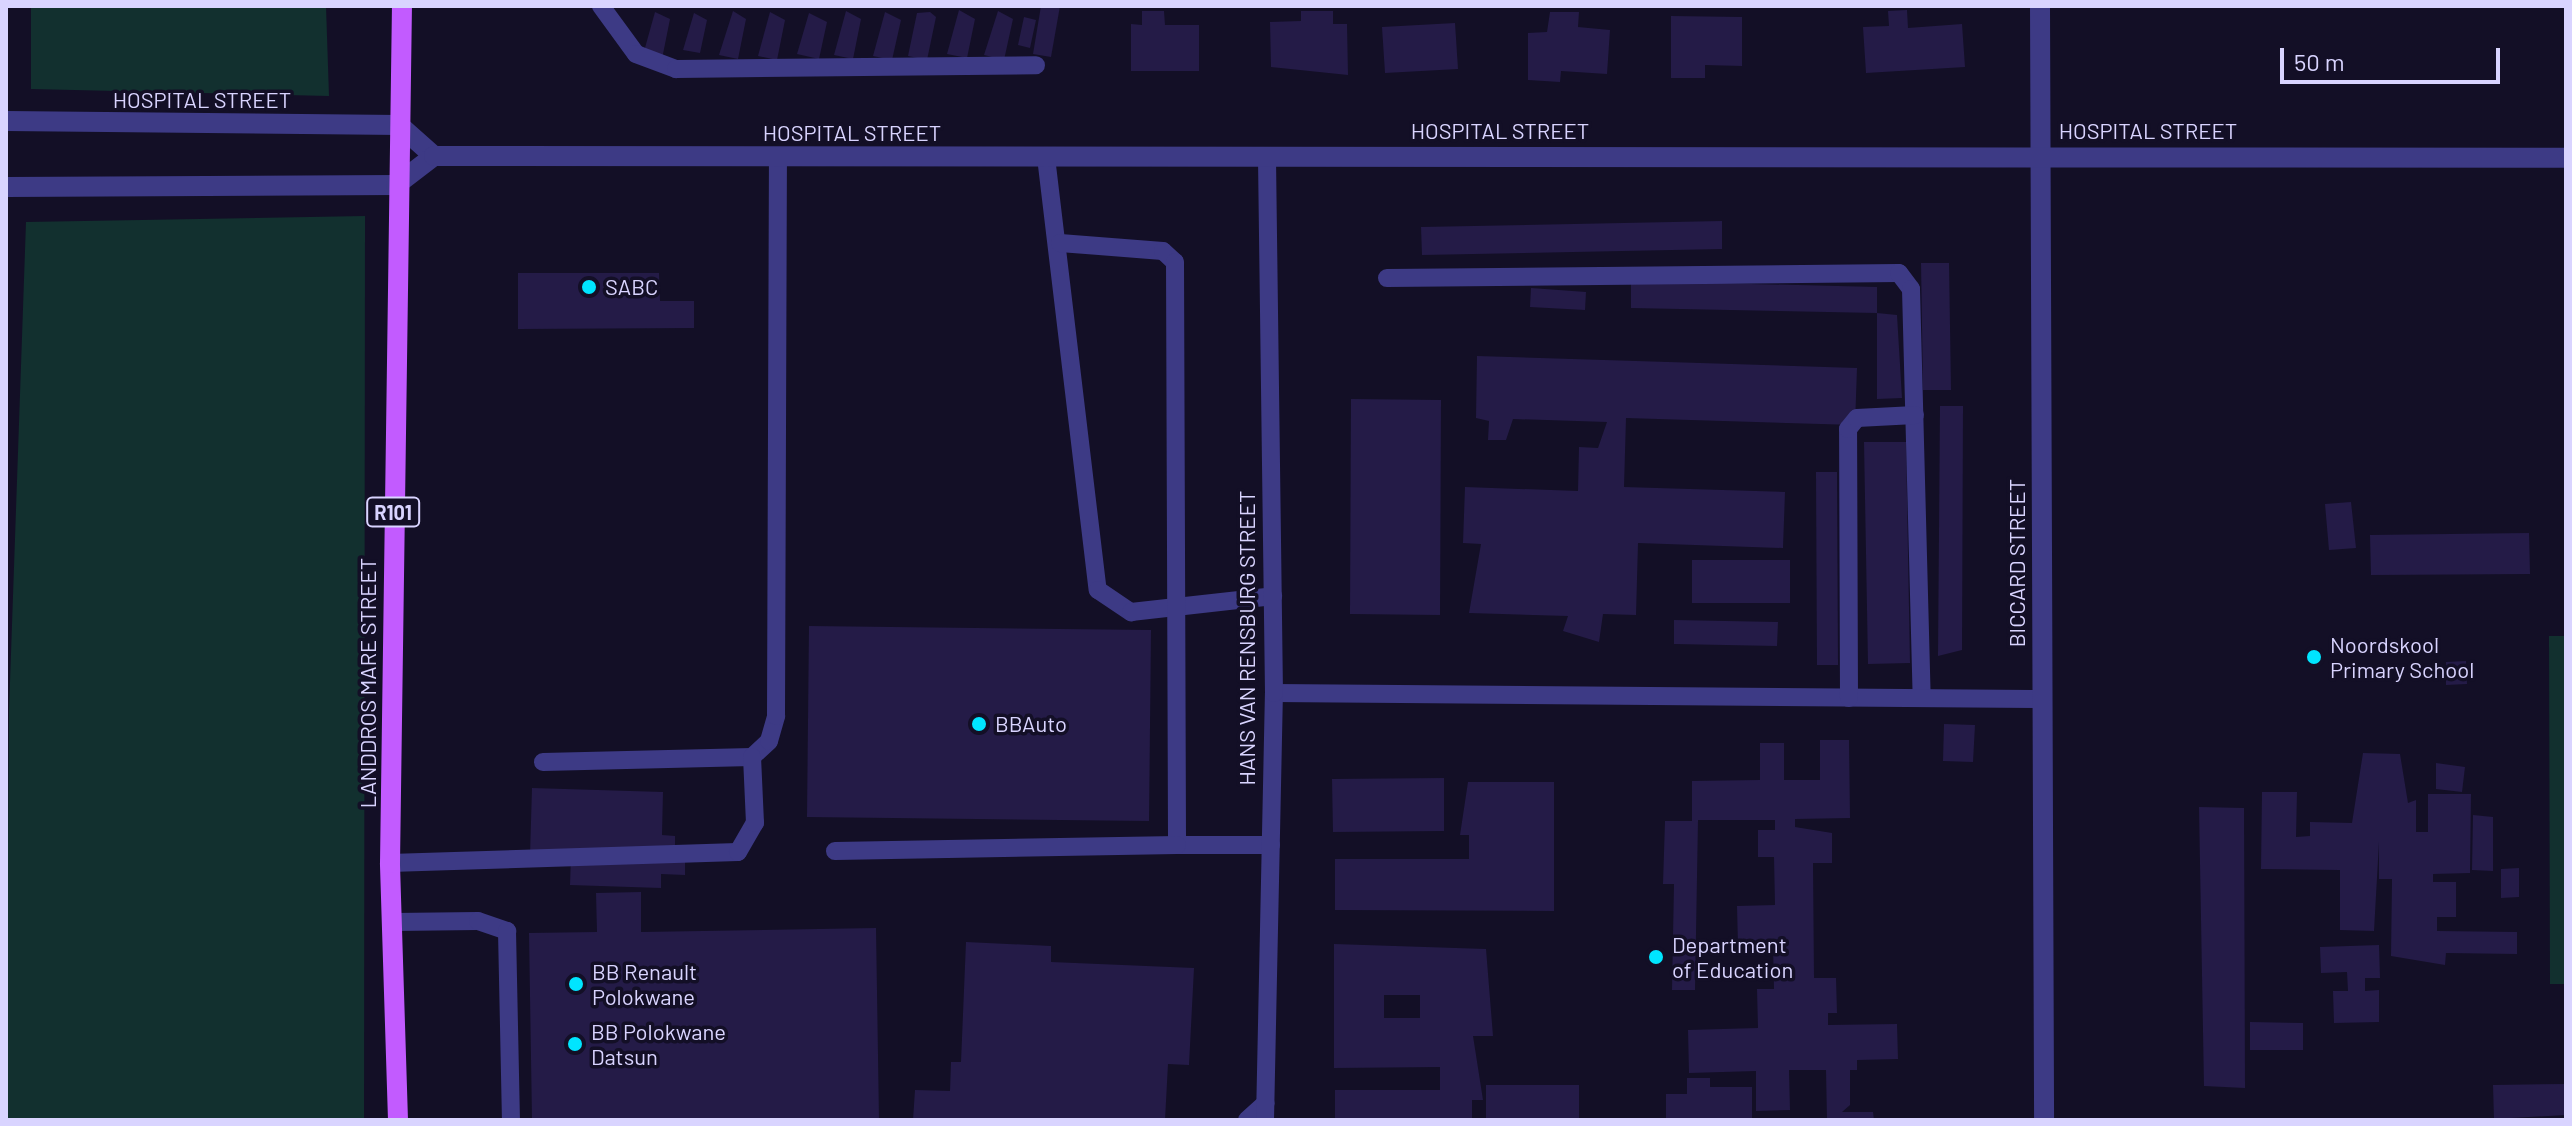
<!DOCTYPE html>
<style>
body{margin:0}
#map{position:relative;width:2572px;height:1126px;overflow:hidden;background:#130f26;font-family:Barlow,sans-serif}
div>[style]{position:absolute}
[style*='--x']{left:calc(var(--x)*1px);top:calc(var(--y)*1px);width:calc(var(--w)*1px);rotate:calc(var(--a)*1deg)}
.green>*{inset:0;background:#12302f}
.building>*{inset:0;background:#241b47}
.lane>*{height:18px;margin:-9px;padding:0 9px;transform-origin:9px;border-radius:9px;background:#3d3a85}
.street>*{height:20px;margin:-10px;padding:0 10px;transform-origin:10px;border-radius:10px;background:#3d3a85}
.primary>*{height:20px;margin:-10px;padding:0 10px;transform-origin:10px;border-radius:10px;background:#c25bff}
.dots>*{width:22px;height:22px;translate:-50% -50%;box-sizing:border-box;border:4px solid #130f26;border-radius:50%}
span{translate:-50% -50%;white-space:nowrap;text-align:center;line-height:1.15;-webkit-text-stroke:7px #130f26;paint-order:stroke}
.shield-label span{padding:2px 6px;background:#130f26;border:2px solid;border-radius:6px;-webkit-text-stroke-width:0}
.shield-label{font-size:20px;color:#d9d4ff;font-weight:700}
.street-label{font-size:22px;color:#d9d4ff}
.poi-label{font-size:22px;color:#d9d4ff}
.left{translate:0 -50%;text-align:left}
.frame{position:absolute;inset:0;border:8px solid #d9d4ff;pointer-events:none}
.scale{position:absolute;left:2280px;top:48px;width:220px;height:36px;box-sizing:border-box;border:4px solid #d9d4ff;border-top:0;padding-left:10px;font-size:24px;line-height:28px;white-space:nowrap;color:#d9d4ff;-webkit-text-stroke:6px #130f26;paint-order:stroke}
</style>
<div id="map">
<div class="green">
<i style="clip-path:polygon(31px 6px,326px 6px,329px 96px,31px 89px)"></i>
<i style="clip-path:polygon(365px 216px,364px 1120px,6px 1120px,9px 711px,26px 222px)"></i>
<i style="clip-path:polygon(2549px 636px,2566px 636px,2566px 984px,2550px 984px)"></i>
</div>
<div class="building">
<i style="clip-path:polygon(1041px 6px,1060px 6px,1051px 57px,1033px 54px)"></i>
<i style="clip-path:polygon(959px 10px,975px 19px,967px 58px,947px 54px)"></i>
<i style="clip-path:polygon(1907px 10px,1908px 28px,1962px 24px,1965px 67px,1866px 73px,1863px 27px,1889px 26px,1888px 11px)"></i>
<i style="clip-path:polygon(733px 11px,746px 19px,738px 59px,719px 55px)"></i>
<i style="clip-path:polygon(846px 11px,861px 19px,853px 59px,834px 55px)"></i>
<i style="clip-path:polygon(998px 11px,1013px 19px,1004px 60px,984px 55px)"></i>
<i style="clip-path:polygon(1142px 11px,1164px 11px,1165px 25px,1199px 25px,1199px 71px,1131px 71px,1131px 24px,1142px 25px)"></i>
<i style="clip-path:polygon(1301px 11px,1333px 11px,1333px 24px,1347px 24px,1348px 75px,1271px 67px,1270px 22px,1301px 21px)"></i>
<i style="clip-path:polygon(655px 12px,670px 19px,662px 59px,643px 55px)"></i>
<i style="clip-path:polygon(770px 12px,785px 20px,777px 60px,758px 56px)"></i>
<i style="clip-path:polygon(885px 12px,901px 20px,892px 60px,873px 56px)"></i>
<i style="clip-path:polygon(930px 12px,936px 17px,927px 60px,908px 56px,917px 13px)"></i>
<i style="clip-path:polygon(1550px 12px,1579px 12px,1578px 27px,1610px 30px,1607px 74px,1561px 71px,1560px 82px,1528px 80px,1528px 33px,1547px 32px)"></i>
<i style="clip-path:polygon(694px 13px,707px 20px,700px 53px,683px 50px)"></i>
<i style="clip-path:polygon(809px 13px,827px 22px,819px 59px,797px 54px)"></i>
<i style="clip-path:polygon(1671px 16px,1742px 17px,1742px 66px,1705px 65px,1705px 78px,1671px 78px)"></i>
<i style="clip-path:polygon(1024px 17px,1036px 20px,1030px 48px,1018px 45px)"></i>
<i style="clip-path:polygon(1455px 23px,1458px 69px,1385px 73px,1382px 27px)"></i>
<i style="clip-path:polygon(1722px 221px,1722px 249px,1422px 255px,1421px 227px)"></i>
<i style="clip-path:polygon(1921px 263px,1949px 263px,1951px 390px,1923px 390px)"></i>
<i style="clip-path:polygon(518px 273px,659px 273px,660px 301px,694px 301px,694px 328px,518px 329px)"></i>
<i style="clip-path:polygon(1631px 281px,1877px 287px,1877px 313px,1897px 315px,1902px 398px,1877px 399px,1877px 313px,1631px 308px)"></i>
<i style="clip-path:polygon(1531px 288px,1586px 292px,1585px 310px,1530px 307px)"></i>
<i style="clip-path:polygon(1477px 356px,1857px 368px,1855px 425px,1626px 418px,1624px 487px,1785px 492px,1783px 548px,1638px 543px,1636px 615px,1603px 614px,1599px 642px,1563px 631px,1568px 616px,1469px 613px,1481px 544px,1463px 543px,1465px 487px,1578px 491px,1579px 447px,1598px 448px,1607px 422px,1513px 419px,1506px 440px,1488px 440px,1489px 421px,1476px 418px)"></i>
<i style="clip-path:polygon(1351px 399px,1441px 400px,1440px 615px,1350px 614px)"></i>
<i style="clip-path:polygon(1940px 406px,1963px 406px,1962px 650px,1938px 656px)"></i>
<i style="clip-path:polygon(1864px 442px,1906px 442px,1910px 663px,1868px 664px)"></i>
<i style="clip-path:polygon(1816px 472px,1837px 472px,1838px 665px,1817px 665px)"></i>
<i style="clip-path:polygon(2351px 502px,2356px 548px,2329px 550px,2325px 504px)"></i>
<i style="clip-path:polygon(2529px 533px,2530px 574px,2371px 575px,2370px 535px)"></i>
<i style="clip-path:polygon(1692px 560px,1790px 560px,1790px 603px,1692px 603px)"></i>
<i style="clip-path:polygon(1674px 620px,1778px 622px,1777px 646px,1674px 644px)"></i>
<i style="clip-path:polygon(809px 626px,1151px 630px,1149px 821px,807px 817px)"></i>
<i style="clip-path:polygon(2466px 661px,2467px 684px,2446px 685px,2446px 662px)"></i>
<i style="clip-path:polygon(1944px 724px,1975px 725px,1973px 762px,1943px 761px)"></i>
<i style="clip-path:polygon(1820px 740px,1849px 740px,1850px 818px,1795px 819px,1795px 827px,1832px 833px,1832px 863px,1813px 863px,1814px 978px,1836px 978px,1837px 1013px,1828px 1013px,1828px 1025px,1897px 1024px,1898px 1059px,1857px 1060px,1857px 1070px,1850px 1070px,1850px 1105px,1842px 1112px,1873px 1112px,1874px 1120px,1827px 1120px,1826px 1070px,1789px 1070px,1790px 1110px,1756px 1111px,1756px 1071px,1689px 1073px,1688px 1030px,1758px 1028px,1757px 989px,1774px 989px,1773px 945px,1738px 945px,1737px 906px,1775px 905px,1774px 857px,1758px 857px,1758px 830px,1775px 830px,1775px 820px,1698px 820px,1695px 990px,1672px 990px,1674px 884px,1663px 884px,1665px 821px,1692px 821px,1692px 781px,1760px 780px,1760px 743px,1784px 743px,1784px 780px,1820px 780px)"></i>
<i style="clip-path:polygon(2363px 753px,2400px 754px,2408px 803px,2416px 800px,2416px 832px,2428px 832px,2428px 794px,2471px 794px,2470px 873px,2433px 874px,2433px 882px,2456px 882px,2456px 917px,2437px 917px,2437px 931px,2517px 932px,2517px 954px,2446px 953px,2445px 965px,2391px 956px,2392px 879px,2379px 879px,2379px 842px,2374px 931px,2340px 930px,2340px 870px,2261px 869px,2262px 792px,2297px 792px,2296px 837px,2310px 836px,2310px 822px,2352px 823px)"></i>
<i style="clip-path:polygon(2436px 763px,2465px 767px,2462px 792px,2436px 789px)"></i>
<i style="clip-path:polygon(1444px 778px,1444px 831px,1333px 832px,1332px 779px)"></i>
<i style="clip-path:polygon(1468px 782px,1554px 782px,1554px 911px,1335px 910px,1335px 859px,1469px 859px,1469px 835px,1460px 835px)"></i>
<i style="clip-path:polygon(532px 788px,663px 792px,662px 835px,675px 836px,675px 858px,685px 858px,685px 875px,661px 874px,661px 888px,570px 885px,571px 856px,530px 855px)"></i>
<i style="clip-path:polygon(2199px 807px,2244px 808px,2245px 1088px,2204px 1086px)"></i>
<i style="clip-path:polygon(2473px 815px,2493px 817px,2493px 871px,2472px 870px)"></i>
<i style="clip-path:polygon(2519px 868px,2519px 897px,2501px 898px,2501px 869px)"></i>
<i style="clip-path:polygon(641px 892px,641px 932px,876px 928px,879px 1120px,532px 1120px,529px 933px,597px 932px,596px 893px)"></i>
<i style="clip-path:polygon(966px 942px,1051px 946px,1051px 962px,1194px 968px,1189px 1065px,1168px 1064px,1165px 1120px,913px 1120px,915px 1090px,950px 1091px,951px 1062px,961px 1062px)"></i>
<i style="clip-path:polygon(evenodd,1334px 944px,1486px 949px,1493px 1036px,1473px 1036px,1483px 1100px,1472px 1100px,1472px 1120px,1335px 1120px,1335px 1090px,1440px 1090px,1440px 1067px,1334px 1068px,1334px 944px,1384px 995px,1420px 995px,1420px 1018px,1384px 1018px,1384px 995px)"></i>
<i style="clip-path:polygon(2379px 945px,2380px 978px,2365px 978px,2365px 991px,2379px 990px,2379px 1022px,2334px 1023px,2333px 991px,2348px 991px,2347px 972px,2321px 973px,2320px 947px)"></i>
<i style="clip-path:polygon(2250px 1022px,2303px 1023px,2303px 1050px,2250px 1050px)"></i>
<i style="clip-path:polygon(1687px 1078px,1710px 1078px,1710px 1087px,1752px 1087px,1752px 1120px,1666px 1120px,1666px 1094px,1687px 1094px)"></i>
<i style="clip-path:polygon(2566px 1084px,2566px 1115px,2494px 1119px,2493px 1085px)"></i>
<i style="clip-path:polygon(1486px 1085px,1579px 1085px,1579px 1120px,1486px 1120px)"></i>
</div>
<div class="lane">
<i style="--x:601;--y:6;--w:59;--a:53.9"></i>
<i style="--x:636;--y:54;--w:43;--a:20.6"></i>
<i style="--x:676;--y:69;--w:360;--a:-0.6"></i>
<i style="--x:1046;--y:157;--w:436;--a:83.2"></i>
<i style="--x:1098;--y:590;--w:40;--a:34"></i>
<i style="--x:1131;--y:612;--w:143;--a:-6.4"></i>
<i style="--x:1060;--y:243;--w:103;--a:4.4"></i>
<i style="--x:1163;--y:251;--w:16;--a:43"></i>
<i style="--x:1175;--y:262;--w:583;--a:89.8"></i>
<i style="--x:1177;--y:845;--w:94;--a:0"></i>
<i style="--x:1387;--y:278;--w:512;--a:-0.56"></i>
<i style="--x:1899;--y:273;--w:20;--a:53"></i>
<i style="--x:1911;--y:289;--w:409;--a:88.5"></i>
<i style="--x:1274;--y:693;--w:767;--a:0.45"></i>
<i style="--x:1849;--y:698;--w:269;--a:-90.2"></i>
<i style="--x:1848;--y:429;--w:14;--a:-51"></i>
<i style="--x:1857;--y:418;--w:58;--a:-3"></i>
<i style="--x:543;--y:762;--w:209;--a:-1.4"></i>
<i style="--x:752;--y:757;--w:23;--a:-43"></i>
<i style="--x:769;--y:741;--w:26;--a:-74"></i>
<i style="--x:776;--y:716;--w:560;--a:-89.8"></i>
<i style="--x:835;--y:851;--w:342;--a:-1"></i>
<i style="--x:390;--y:863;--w:348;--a:-1.8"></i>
<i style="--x:738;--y:852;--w:34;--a:-60"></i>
<i style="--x:755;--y:823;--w:66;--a:-92.6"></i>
<i style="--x:394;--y:922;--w:84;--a:-0.7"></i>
<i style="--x:478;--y:921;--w:31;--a:19"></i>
<i style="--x:507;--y:931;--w:189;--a:88.8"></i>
<i style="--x:1247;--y:1120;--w:25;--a:-42"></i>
<i style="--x:1265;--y:1120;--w:427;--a:-88.8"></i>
<i style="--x:1274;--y:693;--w:537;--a:-90.75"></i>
</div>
<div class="street">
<i style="--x:2040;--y:6;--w:1114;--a:89.79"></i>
<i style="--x:6;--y:121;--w:393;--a:0.6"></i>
<i style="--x:399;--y:125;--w:47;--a:41.5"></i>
<i style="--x:6;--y:187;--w:390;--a:-0.3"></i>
<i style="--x:396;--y:185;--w:48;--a:-37.3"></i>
<i style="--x:434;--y:156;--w:2132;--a:0.05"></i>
</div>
<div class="primary">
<i style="--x:398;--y:1120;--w:257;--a:-91.8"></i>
<i style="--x:390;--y:863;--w:857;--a:-89.2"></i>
</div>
<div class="dots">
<i style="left:589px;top:287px;background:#00e5ff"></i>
<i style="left:2314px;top:657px;background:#00e5ff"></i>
<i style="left:979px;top:724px;background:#00e5ff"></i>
<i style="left:1656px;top:957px;background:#00e5ff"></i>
<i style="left:576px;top:984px;background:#00e5ff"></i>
<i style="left:575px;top:1044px;background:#00e5ff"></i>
</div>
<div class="shield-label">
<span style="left:393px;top:512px">R101</span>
</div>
<div class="street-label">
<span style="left:202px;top:100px">HOSPITAL STREET</span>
<span style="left:1500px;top:131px">HOSPITAL STREET</span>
<span style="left:2148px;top:131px">HOSPITAL STREET</span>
<span style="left:852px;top:133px">HOSPITAL STREET</span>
<span style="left:2017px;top:563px;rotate:-90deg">BICCARD STREET</span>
<span style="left:1247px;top:638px;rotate:-90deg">HANS VAN RENSBURG STREET</span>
<span style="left:368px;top:683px;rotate:-90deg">LANDDROS MARE STREET</span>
</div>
<div class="poi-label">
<span class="left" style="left:605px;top:287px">SABC</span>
<span class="left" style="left:2330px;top:657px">Noordskool<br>Primary School</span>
<span class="left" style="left:995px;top:724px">BBAuto</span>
<span class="left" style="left:1672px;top:957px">Department<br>of Education</span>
<span class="left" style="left:592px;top:984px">BB Renault<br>Polokwane</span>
<span class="left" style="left:591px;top:1044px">BB Polokwane<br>Datsun</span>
</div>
<div class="frame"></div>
<div class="scale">50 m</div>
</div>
